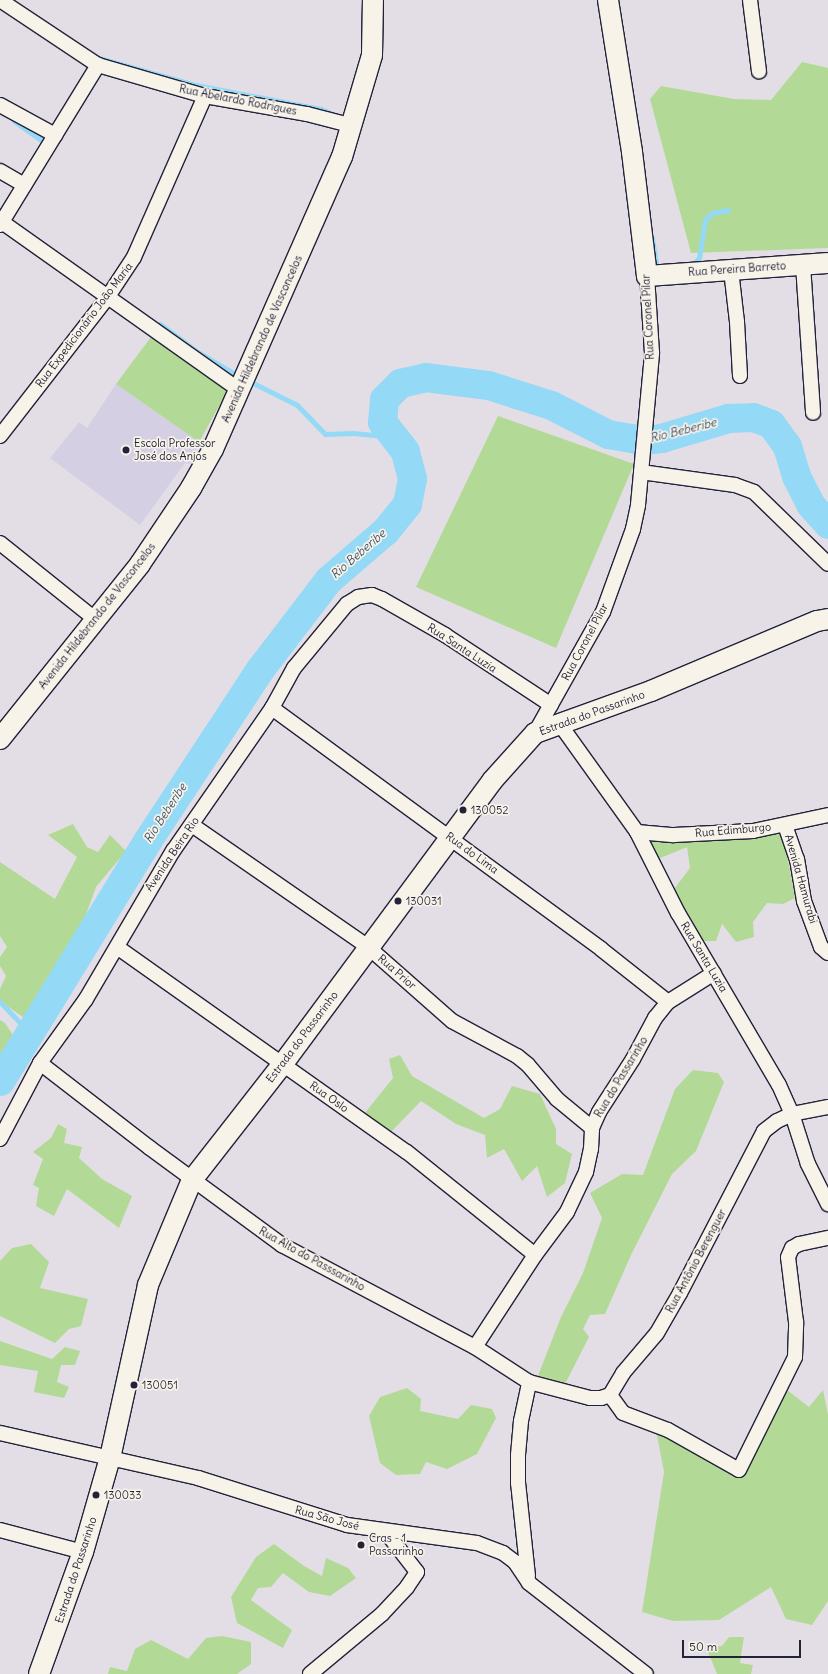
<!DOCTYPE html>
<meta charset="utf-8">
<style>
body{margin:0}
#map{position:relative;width:828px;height:1674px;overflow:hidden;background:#e3dee5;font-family:Delius,sans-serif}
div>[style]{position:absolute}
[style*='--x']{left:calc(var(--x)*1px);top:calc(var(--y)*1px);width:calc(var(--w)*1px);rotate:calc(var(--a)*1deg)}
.built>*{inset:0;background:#d5cfe3}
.green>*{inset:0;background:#b2da96}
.stream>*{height:5px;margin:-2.5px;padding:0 2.5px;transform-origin:2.5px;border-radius:2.5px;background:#94d9f6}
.river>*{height:29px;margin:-14.5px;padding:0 14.5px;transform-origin:14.5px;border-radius:14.5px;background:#94d9f6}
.roads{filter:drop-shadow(1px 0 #22223b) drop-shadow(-1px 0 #22223b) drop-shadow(0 1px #22223b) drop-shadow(0 -1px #22223b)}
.street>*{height:14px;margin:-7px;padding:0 7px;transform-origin:7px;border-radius:7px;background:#f7f3e8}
.secondary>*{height:20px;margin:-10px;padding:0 10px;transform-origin:10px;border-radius:10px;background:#f7f3e8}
.dots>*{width:11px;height:11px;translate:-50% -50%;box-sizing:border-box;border:2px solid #f7f3e8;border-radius:50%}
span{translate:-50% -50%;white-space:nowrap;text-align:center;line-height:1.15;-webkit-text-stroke:3.5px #f7f3e8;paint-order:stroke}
.street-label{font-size:11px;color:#22223b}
.poi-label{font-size:11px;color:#22223b}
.left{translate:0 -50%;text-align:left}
.water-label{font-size:12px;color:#3e506a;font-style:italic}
.scale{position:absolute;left:682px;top:1640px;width:119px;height:18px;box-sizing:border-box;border:2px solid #22223b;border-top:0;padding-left:5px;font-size:12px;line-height:14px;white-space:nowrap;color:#22223b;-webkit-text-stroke:3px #f7f3e8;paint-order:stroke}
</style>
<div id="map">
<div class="built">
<i style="clip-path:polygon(116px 384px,199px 442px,191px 464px,185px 463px,140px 525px,50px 458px,79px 422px,87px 428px)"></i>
</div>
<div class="green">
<i style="clip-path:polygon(802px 62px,828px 68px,828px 248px,691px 253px,650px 99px,661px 86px,734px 99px,771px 100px)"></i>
<i style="clip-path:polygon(151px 337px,228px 390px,199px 442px,116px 384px)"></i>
<i style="clip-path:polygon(498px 416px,634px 464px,556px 648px,416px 587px)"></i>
<i style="clip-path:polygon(73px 824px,87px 847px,98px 852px,110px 835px,126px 851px,96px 887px,77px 939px,30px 1022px,0 1001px,0 989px,6px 976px,0 966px,0 957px,7px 947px,0 936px,0 862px,55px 899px,77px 857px,48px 835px)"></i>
<i style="clip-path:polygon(783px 834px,795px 898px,783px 904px,767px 903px,753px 922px,754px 937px,736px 942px,722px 924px,716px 941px,703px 941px,674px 889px,690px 868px,687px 847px,658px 859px,645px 838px)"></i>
<i style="clip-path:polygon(0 1020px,5px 1023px,17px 1041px,0 1066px)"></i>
<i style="clip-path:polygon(400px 1055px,412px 1076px,484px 1118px,500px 1109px,512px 1086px,540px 1094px,556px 1129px,556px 1144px,572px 1154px,565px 1183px,547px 1197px,537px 1166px,522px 1181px,504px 1149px,487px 1158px,485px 1135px,456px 1124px,421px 1101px,390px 1133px,360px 1119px,393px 1078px,389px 1059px)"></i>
<i style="clip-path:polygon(693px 1070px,718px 1073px,724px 1082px,696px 1151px,672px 1174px,631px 1255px,605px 1314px,590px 1315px,583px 1329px,589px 1337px,565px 1384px,537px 1378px,561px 1317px,583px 1273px,602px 1218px,590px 1193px,622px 1174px,643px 1175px,675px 1089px)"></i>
<i style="clip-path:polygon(58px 1124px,67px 1129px,64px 1143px,82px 1147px,79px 1158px,102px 1179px,132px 1196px,119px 1228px,67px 1189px,54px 1216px,36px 1206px,39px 1188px,33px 1185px,43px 1159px,33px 1152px,51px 1138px)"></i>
<i style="clip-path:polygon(31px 1244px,49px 1262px,40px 1288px,88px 1299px,81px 1326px,69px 1329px,55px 1343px,0 1316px,0 1261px,12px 1248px)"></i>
<i style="clip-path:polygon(0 1341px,52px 1359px,65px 1347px,80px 1351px,75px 1365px,61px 1365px,57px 1382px,69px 1387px,64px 1398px,34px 1392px,38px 1371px,0 1365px)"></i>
<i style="clip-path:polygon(407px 1388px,421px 1399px,420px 1411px,458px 1419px,471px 1405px,492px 1409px,496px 1418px,477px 1454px,447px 1469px,426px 1462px,420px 1474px,396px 1475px,380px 1463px,369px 1416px,380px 1397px)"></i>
<i style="clip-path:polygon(787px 1390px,809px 1407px,823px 1390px,828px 1415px,828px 1601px,812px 1625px,786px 1619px,771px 1587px,719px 1620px,673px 1621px,642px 1612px,664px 1472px,656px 1430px,739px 1470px)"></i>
<i style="clip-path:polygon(274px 1544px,304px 1566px,322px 1576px,326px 1558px,348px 1568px,356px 1578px,330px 1596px,309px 1592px,283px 1573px,271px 1587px,258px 1588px,251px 1600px,292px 1630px,283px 1648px,237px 1623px,231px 1597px,256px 1557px)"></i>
<i style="clip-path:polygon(222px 1636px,251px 1642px,251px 1664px,237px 1674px,108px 1674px,110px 1667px,127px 1671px,135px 1649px,151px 1640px,188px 1659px,206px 1638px)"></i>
<i style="clip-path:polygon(729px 1637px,744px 1637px,740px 1663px,753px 1665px,751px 1674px,717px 1674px,706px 1647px,722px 1646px)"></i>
</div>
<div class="stream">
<i style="--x:95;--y:57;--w:105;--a:15.5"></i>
<i style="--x:196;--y:85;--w:127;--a:10.9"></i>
<i style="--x:321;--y:109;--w:15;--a:23"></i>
<i style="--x:14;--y:121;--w:32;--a:35"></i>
<i style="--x:652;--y:238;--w:26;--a:81"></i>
<i style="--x:696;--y:261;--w:4;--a:-45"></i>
<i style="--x:699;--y:258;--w:38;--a:-81"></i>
<i style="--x:705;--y:220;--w:10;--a:-45"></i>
<i style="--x:712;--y:213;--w:16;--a:-11"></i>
<i style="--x:160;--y:324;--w:45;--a:36.9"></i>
<i style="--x:196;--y:351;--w:51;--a:30.6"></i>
<i style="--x:247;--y:380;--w:56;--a:26.6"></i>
<i style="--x:297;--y:405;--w:40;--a:46"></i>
<i style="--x:325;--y:434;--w:28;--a:-2"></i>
<i style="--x:353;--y:433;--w:41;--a:5.6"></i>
<i style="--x:0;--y:1002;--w:43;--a:45.9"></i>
</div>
<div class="river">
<i style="--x:0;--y:1081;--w:281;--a:-58.5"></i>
<i style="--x:147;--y:841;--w:206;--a:-56.7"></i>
<i style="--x:260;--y:669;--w:112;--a:-52.6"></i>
<i style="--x:328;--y:580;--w:75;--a:-40.7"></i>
<i style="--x:385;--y:531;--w:35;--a:-51"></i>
<i style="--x:407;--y:504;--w:26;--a:-79"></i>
<i style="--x:412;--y:478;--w:28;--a:-105"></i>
<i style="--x:405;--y:451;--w:37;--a:-128"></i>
<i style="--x:382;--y:422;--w:23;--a:-85"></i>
<i style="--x:384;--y:399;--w:23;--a:-45"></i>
<i style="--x:400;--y:383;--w:26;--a:-13"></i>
<i style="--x:425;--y:377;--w:64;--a:7.2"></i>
<i style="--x:488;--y:385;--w:66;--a:17.6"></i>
<i style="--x:551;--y:405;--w:64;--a:27"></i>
<i style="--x:608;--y:434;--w:36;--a:10"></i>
<i style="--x:643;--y:440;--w:18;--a:-6"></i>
<i style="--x:661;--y:438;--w:70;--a:-16.6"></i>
<i style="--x:728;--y:418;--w:25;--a:-2"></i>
<i style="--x:753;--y:417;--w:19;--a:21"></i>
<i style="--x:771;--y:424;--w:27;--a:54"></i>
<i style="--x:787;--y:446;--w:31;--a:73"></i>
<i style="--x:796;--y:476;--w:31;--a:63"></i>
<i style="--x:810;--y:504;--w:27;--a:48"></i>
</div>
<div class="roads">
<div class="street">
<i style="--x:0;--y:0;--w:118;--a:33.6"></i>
<i style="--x:98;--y:65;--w:111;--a:16.2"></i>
<i style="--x:205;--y:96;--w:104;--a:10"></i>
<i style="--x:307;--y:114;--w:48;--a:14.6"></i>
<i style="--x:750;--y:0;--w:72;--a:82.8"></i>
<i style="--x:0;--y:105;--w:63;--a:28.6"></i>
<i style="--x:0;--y:171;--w:28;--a:30"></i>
<i style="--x:2;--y:222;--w:291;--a:35.3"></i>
<i style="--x:0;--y:225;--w:188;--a:-58.5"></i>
<i style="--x:803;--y:265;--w:148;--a:86.1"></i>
<i style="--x:731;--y:270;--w:52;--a:83.4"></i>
<i style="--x:737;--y:322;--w:54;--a:86.8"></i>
<i style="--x:0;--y:436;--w:175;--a:-52.2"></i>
<i style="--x:107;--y:298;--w:49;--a:-56.6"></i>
<i style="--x:134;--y:257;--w:176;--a:-66.2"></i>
<i style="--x:641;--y:472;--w:95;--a:7.9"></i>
<i style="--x:735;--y:485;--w:20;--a:20"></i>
<i style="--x:754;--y:492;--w:103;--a:44.2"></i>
<i style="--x:0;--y:543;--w:123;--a:38.7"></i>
<i style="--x:272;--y:708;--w:408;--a:36.2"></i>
<i style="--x:601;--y:949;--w:85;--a:38.3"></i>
<i style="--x:559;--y:723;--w:134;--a:54.4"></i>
<i style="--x:637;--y:832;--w:91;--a:63.2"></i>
<i style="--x:678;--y:913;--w:199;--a:59.6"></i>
<i style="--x:779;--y:1085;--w:32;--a:66"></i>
<i style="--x:792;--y:1114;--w:52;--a:72.3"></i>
<i style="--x:808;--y:1164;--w:45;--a:63.4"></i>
<i style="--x:535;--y:733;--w:139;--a:-60.7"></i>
<i style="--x:603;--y:612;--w:88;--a:-70.1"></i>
<i style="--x:633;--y:529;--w:25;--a:-78"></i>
<i style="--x:638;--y:505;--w:153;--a:-84.7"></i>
<i style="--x:652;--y:353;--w:77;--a:-93.7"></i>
<i style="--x:192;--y:825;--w:214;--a:34.7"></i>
<i style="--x:368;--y:947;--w:112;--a:41.4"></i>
<i style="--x:452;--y:1021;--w:74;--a:28.3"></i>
<i style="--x:517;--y:1056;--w:14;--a:39"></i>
<i style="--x:528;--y:1065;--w:45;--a:49.5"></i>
<i style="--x:557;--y:1099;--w:45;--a:39.6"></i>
<i style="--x:785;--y:825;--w:36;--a:71"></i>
<i style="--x:797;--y:859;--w:43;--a:80.5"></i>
<i style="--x:804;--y:901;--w:49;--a:69.7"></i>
<i style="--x:821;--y:947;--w:9;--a:41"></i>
<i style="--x:637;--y:832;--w:37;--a:5"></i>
<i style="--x:674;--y:835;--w:79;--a:-2.9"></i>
<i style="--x:753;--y:831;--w:77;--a:-12"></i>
<i style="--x:117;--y:947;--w:355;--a:35.3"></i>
<i style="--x:407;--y:1152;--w:164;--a:38.8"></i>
<i style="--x:40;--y:1063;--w:139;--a:37.7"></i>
<i style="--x:150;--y:1148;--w:164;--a:36.3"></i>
<i style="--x:282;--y:1245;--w:218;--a:27.9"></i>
<i style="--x:475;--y:1347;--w:64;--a:32.9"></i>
<i style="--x:529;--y:1382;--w:63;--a:14.7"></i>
<i style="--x:590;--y:1398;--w:11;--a:0"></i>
<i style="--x:601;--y:1398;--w:9;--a:-18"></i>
<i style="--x:610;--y:1395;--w:26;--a:-59"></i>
<i style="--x:623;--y:1373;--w:52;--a:-49.6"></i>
<i style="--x:657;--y:1333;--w:46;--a:-60.1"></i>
<i style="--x:680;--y:1293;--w:182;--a:-62.6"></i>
<i style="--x:764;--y:1131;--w:16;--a:-38"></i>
<i style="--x:777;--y:1121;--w:17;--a:-25"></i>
<i style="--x:792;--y:1114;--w:37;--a:-11"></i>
<i style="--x:0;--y:1139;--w:86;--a:-62.2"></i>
<i style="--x:40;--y:1063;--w:79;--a:-54.3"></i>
<i style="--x:86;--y:999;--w:172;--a:-59.6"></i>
<i style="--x:173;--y:851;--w:174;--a:-55.3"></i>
<i style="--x:272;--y:708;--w:46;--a:-61.2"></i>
<i style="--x:294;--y:668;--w:83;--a:-50.4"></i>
<i style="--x:347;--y:604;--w:13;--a:-32"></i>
<i style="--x:358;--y:597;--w:14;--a:-8"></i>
<i style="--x:372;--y:595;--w:11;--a:22"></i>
<i style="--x:382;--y:599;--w:73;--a:29.7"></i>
<i style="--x:445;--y:635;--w:127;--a:33.4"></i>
<i style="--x:475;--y:1347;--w:110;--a:-56.9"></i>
<i style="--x:535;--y:1255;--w:54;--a:-53.3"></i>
<i style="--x:567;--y:1212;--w:44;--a:-64.6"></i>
<i style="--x:586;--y:1172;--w:24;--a:-78"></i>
<i style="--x:591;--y:1149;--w:21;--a:-87"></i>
<i style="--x:592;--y:1128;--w:17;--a:-66"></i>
<i style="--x:599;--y:1112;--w:63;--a:-57.3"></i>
<i style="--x:633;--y:1059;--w:47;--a:-61.8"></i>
<i style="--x:655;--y:1018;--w:21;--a:-51"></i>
<i style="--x:668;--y:1002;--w:54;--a:-32.2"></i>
<i style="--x:610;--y:1395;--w:22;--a:54"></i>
<i style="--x:623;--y:1413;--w:48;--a:20.7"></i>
<i style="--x:668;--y:1430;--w:81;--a:29.4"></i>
<i style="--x:739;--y:1470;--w:126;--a:-63.6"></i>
<i style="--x:795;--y:1357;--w:35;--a:-88"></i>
<i style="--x:796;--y:1322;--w:65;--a:-97"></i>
<i style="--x:788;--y:1257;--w:10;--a:-66"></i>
<i style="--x:792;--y:1248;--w:8;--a:-30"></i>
<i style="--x:799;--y:1244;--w:30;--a:-12"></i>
<i style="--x:0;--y:1433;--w:203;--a:12.8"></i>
<i style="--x:198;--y:1478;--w:156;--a:17.5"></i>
<i style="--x:347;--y:1525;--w:131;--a:7.9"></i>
<i style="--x:477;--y:1543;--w:28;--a:21"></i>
<i style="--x:503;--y:1553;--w:15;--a:37"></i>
<i style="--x:515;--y:1562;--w:25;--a:56"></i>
<i style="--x:529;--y:1583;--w:148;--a:37.9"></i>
<i style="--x:0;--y:1530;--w:86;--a:14.8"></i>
<i style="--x:528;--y:1576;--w:94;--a:-96.1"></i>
<i style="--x:518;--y:1483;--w:28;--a:-90"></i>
<i style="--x:518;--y:1455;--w:34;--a:-85"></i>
<i style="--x:521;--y:1421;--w:40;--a:-78"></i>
<i style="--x:310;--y:1674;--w:94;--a:-39.8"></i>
<i style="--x:382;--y:1614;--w:37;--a:-47"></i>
<i style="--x:407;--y:1587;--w:18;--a:-56"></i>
<i style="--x:417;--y:1572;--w:51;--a:-127.8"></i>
</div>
<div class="secondary">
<i style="--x:608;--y:0;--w:154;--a:81"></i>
<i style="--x:632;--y:152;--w:125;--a:83.1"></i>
<i style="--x:647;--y:276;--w:181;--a:-4.1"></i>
<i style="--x:0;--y:739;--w:224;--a:-51.3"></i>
<i style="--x:140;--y:564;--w:92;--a:-56.1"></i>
<i style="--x:191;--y:488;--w:45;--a:-60.6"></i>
<i style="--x:213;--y:449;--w:319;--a:-66.2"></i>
<i style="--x:342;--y:157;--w:106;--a:-73.6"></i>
<i style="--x:372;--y:55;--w:55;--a:-89"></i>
<i style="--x:39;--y:1674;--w:130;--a:-70.2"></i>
<i style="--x:83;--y:1552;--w:98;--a:-74"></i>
<i style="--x:110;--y:1458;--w:177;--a:-77.6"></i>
<i style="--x:148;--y:1285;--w:114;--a:-67.3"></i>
<i style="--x:192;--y:1180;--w:146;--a:-52"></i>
<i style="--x:282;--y:1065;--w:353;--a:-53.5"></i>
<i style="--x:492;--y:781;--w:64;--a:-48.1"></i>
<i style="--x:535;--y:733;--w:123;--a:-19.9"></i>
<i style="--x:651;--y:691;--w:180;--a:-22.9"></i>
<i style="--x:817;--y:621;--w:11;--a:-10"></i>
</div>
</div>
<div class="dots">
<i style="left:126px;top:450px;background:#22223b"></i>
<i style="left:463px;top:810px;background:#22223b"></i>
<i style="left:398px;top:901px;background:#22223b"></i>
<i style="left:134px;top:1385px;background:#22223b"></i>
<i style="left:96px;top:1495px;background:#22223b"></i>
<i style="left:361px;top:1545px;background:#22223b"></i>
</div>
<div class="street-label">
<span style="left:238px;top:100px;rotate:11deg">Rua Abelardo Rodrigues</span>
<span style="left:737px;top:269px;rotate:-4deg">Rua Pereira Barreto</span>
<span style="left:648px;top:317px;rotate:-93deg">Rua Coronel Pilar</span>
<span style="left:84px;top:325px;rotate:-53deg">Rua Expedicionário João Maria</span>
<span style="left:262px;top:339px;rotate:-66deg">Avenida Hildebrando de Vasconcelos</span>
<span style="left:97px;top:616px;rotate:-52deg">Avenida Hildebrando de Vasconcelos</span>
<span style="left:585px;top:642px;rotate:-62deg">Rua Coronel Pilar</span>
<span style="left:462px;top:648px;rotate:33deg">Rua Santa Luzia</span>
<span style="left:592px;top:713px;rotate:-20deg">Estrada do Passarinho</span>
<span style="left:733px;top:830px;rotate:-5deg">Rua Edimburgo</span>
<span style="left:472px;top:853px;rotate:36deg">Rua do Lima</span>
<span style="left:172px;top:854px;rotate:-56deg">Avenida Beira Rio</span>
<span style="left:801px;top:879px;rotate:74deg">Avenida Hamurabi</span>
<span style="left:704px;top:957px;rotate:59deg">Rua Santa Luzia</span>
<span style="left:397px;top:972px;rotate:41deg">Rua Prior</span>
<span style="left:302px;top:1037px;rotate:-53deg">Estrada do Passarinho</span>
<span style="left:621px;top:1077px;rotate:-59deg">Rua do Passarinho</span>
<span style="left:329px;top:1097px;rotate:35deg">Rua Oslo</span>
<span style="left:312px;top:1259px;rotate:29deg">Rua Alto do Passsarinho</span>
<span style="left:696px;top:1261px;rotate:-62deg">Rua Antônio Berenguer</span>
<span style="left:327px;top:1518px;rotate:15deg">Rua São José</span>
<span style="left:76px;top:1570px;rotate:-72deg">Estrada do Passarinho</span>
</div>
<div class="poi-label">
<span class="left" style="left:134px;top:450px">Escola Professor<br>José dos Anjos</span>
<span class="left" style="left:471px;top:810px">130052</span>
<span class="left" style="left:406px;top:901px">130031</span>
<span class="left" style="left:142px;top:1385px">130051</span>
<span class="left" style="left:104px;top:1495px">130033</span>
<span class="left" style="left:369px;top:1545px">Cras - 1<br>Passarinho</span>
</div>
<div class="water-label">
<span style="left:683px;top:430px;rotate:-14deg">Rio Beberibe</span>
<span style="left:358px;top:554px;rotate:-41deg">Rio Beberibe</span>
<span style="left:165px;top:813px;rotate:-57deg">Rio Beberibe</span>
</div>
<div class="scale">50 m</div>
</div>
